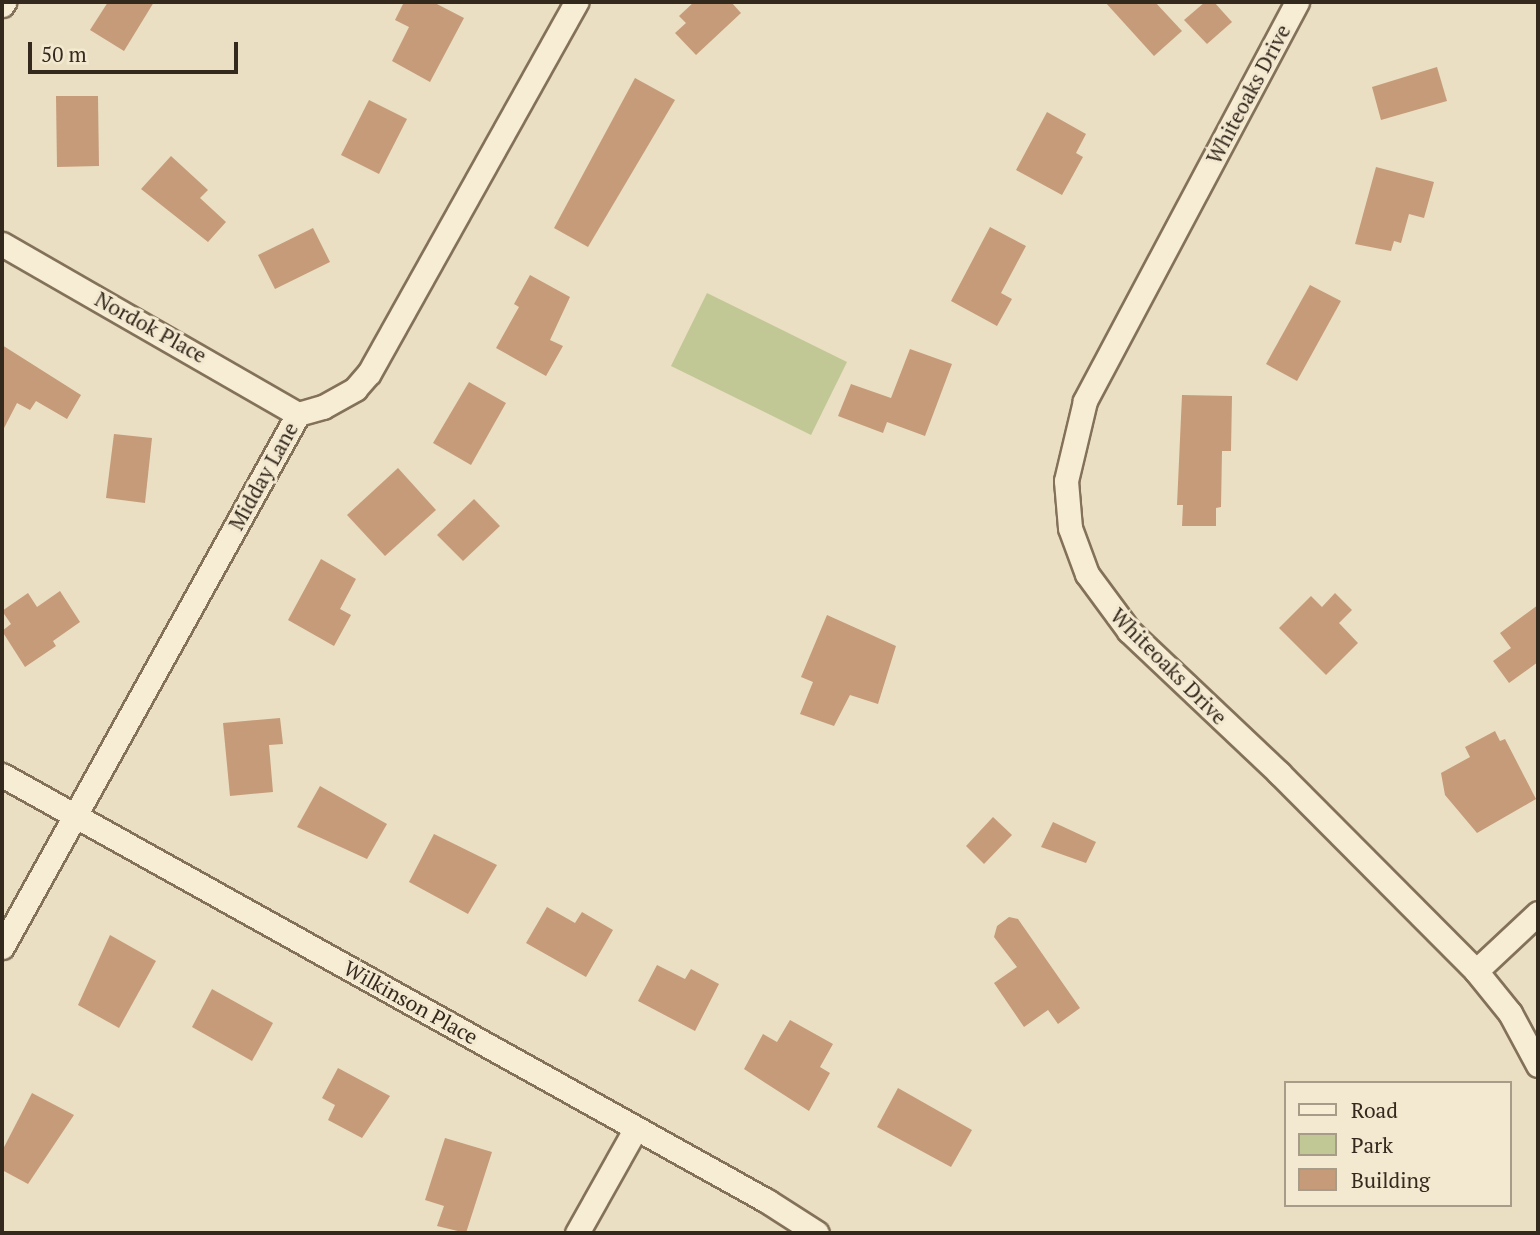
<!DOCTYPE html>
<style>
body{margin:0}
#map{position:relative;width:1540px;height:1235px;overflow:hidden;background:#eadfc2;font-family:"PT Serif",serif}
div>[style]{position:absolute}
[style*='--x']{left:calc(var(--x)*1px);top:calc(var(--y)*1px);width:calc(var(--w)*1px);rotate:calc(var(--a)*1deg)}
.green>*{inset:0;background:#c1c896}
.building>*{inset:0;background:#c69b7a}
.roads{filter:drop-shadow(2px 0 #83715a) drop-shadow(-2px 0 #83715a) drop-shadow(0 2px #83715a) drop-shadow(0 -2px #83715a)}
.minor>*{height:23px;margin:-11.5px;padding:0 11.5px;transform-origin:11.5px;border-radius:11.5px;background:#f6edd4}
span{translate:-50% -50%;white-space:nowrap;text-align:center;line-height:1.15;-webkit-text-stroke:6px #f3e9d0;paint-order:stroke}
.street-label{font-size:21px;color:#34291d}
.frame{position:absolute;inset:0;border:4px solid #34291d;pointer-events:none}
.legend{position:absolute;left:1284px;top:1081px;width:228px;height:126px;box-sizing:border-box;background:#f3e9d0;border:2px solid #a79c88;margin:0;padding:9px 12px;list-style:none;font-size:21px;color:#34291d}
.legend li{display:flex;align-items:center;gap:14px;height:35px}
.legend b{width:35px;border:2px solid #a79c88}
.scale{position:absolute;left:28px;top:42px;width:210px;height:32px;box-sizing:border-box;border:4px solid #34291d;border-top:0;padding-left:9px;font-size:21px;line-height:24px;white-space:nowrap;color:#34291d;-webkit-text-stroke:5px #f3e9d0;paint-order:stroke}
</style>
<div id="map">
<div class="green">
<i style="clip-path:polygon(707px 293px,847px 362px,811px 435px,671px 366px)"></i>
</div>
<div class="building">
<i style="clip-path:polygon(108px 2px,154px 2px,124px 51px,90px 30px)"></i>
<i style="clip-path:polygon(404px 2px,433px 2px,464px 18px,430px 82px,392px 61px,409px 27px,395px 20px)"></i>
<i style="clip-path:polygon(694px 2px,731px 2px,741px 13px,696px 55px,675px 33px,686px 23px,679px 16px)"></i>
<i style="clip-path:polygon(1105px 2px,1155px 2px,1182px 31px,1154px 56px)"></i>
<i style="clip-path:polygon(1205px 2px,1214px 2px,1232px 22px,1207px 44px,1184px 20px)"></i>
<i style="clip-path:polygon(1437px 67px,1447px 101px,1381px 120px,1372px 87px)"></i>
<i style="clip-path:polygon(635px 78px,675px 100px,588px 247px,554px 228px)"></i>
<i style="clip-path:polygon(56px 96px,98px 96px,99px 166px,57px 167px)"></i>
<i style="clip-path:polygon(369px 100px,407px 119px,379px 174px,341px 155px)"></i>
<i style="clip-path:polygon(1047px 112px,1086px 134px,1076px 153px,1083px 157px,1062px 195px,1016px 170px)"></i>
<i style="clip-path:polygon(171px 156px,208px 190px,200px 198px,226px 222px,208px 242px,141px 189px)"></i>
<i style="clip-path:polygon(1376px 167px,1434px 182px,1424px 218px,1409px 214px,1401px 243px,1394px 241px,1391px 251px,1355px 244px)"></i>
<i style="clip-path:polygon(990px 227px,1026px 246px,1001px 293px,1012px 299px,997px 326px,951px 301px)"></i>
<i style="clip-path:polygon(313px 228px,330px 262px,275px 289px,258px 255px)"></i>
<i style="clip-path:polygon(530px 275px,570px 297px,550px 340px,563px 346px,546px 376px,496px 348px,519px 307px,514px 304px)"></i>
<i style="clip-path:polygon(1310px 285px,1341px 301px,1297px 381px,1266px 364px)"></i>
<i style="clip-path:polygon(2px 345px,81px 395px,67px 419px,36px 401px,30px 410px,17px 403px,2px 432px)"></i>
<i style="clip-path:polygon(910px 349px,952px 364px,925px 436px,887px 422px,883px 433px,838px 416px,851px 384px,891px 398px)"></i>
<i style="clip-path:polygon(469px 382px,506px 403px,471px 465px,433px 443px)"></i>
<i style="clip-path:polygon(1182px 395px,1232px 396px,1231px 451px,1222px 451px,1221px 507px,1216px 508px,1216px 526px,1182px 526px,1183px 505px,1177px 505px)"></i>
<i style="clip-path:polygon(114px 434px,152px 438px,145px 503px,106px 498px)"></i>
<i style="clip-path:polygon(398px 468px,436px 510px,385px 556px,347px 515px)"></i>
<i style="clip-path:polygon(474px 499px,500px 526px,463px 561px,437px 535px)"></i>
<i style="clip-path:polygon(321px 559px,356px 579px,340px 609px,351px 615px,334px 646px,288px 620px)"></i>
<i style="clip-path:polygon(60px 591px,80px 622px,53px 641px,56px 646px,25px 667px,2px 631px,11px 624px,2px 611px,28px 593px,37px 607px)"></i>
<i style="clip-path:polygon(1335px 593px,1352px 610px,1339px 623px,1358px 643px,1326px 675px,1279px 628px,1311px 596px,1322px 607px)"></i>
<i style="clip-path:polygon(1538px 605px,1538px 662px,1509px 683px,1493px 661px,1511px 648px,1500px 633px)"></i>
<i style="clip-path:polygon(827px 615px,896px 646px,878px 704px,850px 695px,834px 726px,800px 714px,813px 682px,801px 677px)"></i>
<i style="clip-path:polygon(280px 718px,283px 744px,269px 745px,273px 792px,230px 796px,223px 723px)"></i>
<i style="clip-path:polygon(1495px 731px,1500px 741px,1505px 739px,1536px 799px,1477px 833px,1445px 795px,1441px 773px,1470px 757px,1465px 747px)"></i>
<i style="clip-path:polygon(320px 786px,387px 824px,367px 859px,297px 827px)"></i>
<i style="clip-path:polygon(993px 817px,1012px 835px,984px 864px,966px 846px)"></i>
<i style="clip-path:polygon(1053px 822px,1096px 842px,1086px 863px,1041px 847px)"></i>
<i style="clip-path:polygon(434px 834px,497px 865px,468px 914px,409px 882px)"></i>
<i style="clip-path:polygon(547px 907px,575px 923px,582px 912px,613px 930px,586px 977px,526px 943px)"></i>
<i style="clip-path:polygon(1009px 917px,1018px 919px,1080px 1008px,1058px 1024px,1048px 1010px,1024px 1027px,994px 983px,1017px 967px,994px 937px,997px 926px)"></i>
<i style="clip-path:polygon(110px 935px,156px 961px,119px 1028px,78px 1005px)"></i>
<i style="clip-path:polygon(657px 965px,685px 979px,691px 969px,719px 984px,695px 1031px,638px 1001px)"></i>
<i style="clip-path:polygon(212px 989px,273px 1023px,252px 1061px,192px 1027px)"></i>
<i style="clip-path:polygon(790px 1020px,833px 1044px,820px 1067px,830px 1073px,809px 1111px,744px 1069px,763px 1034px,777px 1042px)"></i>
<i style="clip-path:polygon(338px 1068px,390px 1096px,362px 1138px,328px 1120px,335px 1105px,322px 1098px)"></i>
<i style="clip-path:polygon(898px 1088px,972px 1130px,951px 1167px,877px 1127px)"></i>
<i style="clip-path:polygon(32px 1093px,74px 1115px,28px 1184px,2px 1170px,2px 1151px)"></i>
<i style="clip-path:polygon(445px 1138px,492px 1152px,466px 1233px,437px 1226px,444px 1206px,425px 1200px)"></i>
</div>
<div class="roads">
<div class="minor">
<i style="--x:1297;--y:2;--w:452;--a:118"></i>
<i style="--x:1085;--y:401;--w:82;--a:103.4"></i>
<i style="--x:1066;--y:481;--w:47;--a:85.1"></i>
<i style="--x:1070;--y:528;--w:49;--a:69.7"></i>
<i style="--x:1087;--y:574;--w:71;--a:53.6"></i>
<i style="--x:1129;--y:631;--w:207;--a:43.4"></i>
<i style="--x:1279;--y:773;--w:279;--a:45.1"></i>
<i style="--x:1476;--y:971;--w:54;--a:51"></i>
<i style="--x:1510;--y:1013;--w:59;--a:61.7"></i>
<i style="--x:2;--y:5;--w:4;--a:-56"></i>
<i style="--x:2;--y:244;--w:341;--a:29.9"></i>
<i style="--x:2;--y:775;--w:876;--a:29.11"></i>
<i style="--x:767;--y:1201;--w:59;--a:32.6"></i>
<i style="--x:2;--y:947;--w:610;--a:-60.95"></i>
<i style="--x:298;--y:414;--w:26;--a:-16"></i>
<i style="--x:323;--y:407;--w:37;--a:-29"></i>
<i style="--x:355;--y:389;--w:21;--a:-49"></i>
<i style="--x:369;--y:373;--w:425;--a:-60.8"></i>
<i style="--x:1476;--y:971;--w:85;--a:-43.1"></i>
<i style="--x:577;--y:1233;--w:120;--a:-60.7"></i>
</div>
</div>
<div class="street-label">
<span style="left:1248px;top:94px;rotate:-62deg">Whiteoaks Drive</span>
<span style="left:151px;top:327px;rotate:29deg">Nordok Place</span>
<span style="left:263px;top:476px;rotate:-61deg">Midday Lane</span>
<span style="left:1169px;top:666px;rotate:45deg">Whiteoaks Drive</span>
<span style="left:411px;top:1002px;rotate:29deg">Wilkinson Place</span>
</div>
<div class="frame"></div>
<ul class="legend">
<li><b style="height:9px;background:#f6edd4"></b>Road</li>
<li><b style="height:19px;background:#c1c896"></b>Park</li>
<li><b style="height:19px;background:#c69b7a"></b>Building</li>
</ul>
<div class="scale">50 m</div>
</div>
